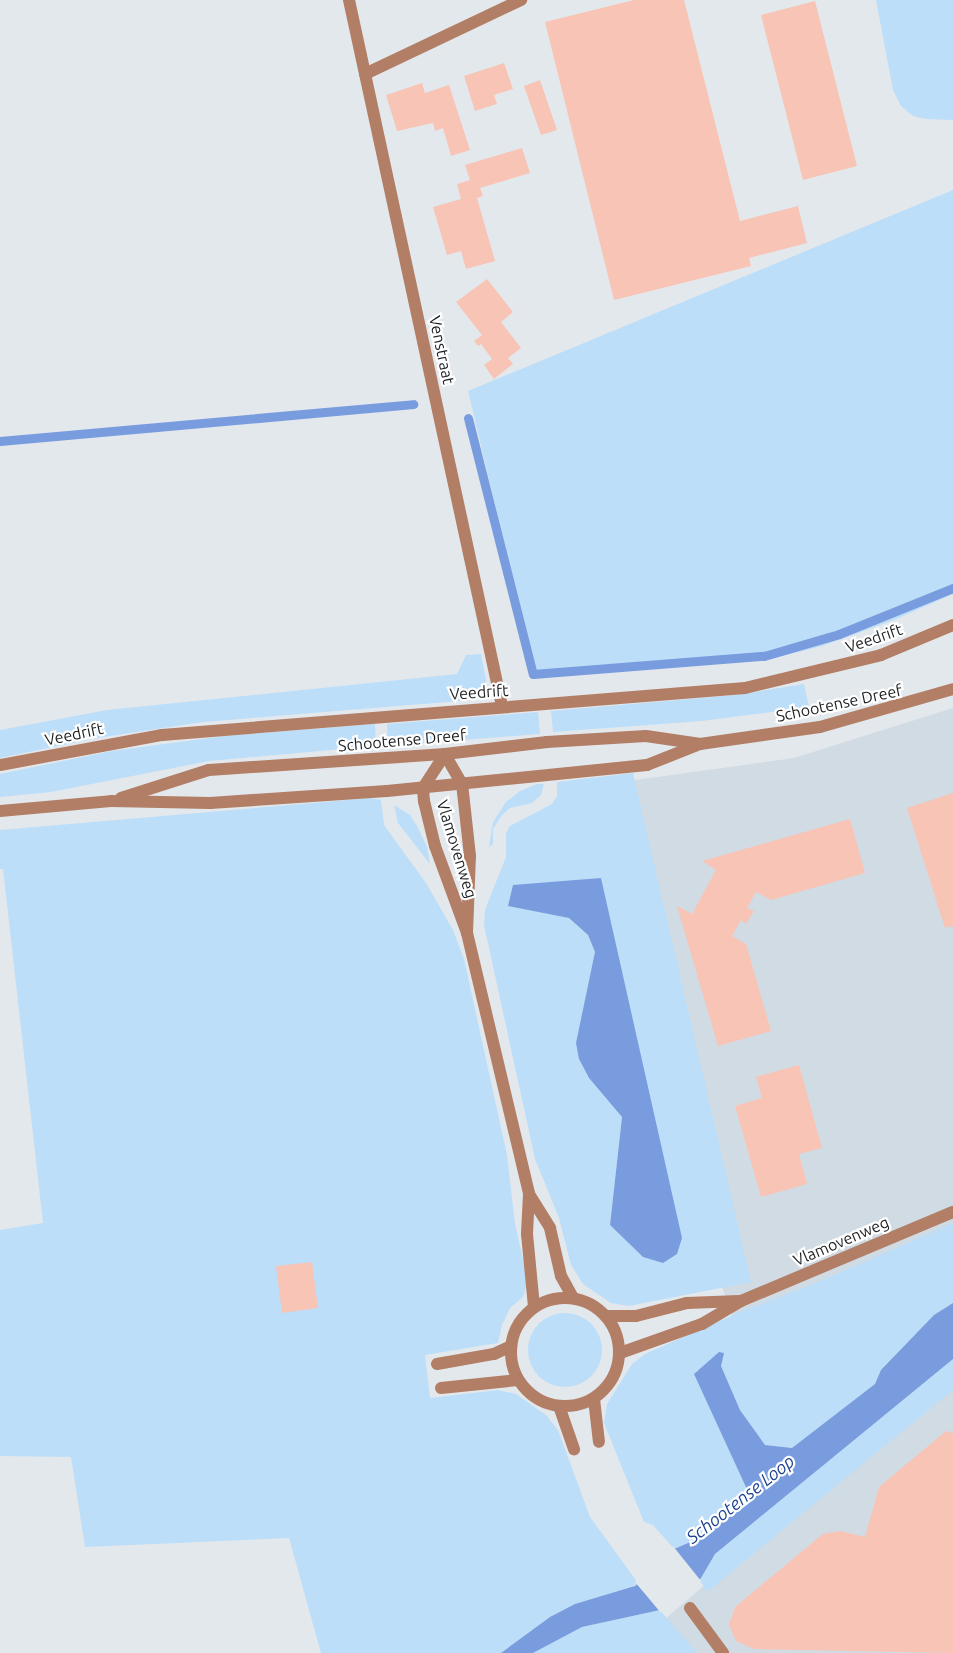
<!DOCTYPE html>
<style>
body{margin:0}
#map{position:relative;width:953px;height:1653px;overflow:hidden;background:#e3e8ed;font-family:Ubuntu,sans-serif}
div>[style]{position:absolute}
[style*='--x']{left:calc(var(--x)*1px);top:calc(var(--y)*1px);width:calc(var(--w)*1px);rotate:calc(var(--a)*1deg)}
.built>*{inset:0;background:#d0dbe4}
.green>*{inset:0;background:#bcdef9}
.round{border-radius:50%}
.water>*{inset:0;background:#799cde}
.pier>*{inset:0;background:#e3e8ed}
.stream>*{height:9px;margin:-4.5px;padding:0 4.5px;transform-origin:4.5px;border-radius:4.5px;background:#799cde}
.building>*{inset:0;background:#f8c4b6}
.minor>*{height:12px;margin:-6px;padding:0 6px;transform-origin:6px;border-radius:6px;background:#b27e65}
.minor>.ring{margin:-6px;padding:0;box-sizing:content-box;background:none;border:12px solid #b27e65;border-radius:50%}
.tertiary>*{height:12px;margin:-6px;padding:0 6px;transform-origin:6px;border-radius:6px;background:#b27e65}
span{translate:-50% -50%;white-space:nowrap;text-align:center;line-height:1.15;-webkit-text-stroke:4.5px #fff;paint-order:stroke}
.street-label{font-size:16px;color:#1d1f20}
.water-label{font-size:18px;color:#1d4390;font-style:italic}
</style>
<div id="map">
<div class="built">
<i style="clip-path:polygon(953px 708px,953px 1653px,571px 1653px,651px 1631px,825px 1482px,742px 1345px,709px 1249px,592px 786px,794px 758px)"></i>
</div>
<div class="green">
<i style="clip-path:polygon(876px 0,953px 0,953px 120px,926px 119px,913px 116px,901px 106px,893px 90px)"></i>
<i style="clip-path:polygon(953px 190px,953px 594px,894px 620px,822px 646px,770px 659px,536px 676px,468px 391px)"></i>
<i style="clip-path:polygon(481px 654px,487px 686px,481px 696px,472px 700px,203px 722px,97px 738px,0 758px,0 730px,107px 710px,457px 674px,466px 655px)"></i>
<i style="clip-path:polygon(804px 684px,809px 707px,702px 721px,553px 732px,551px 711px,736px 695px)"></i>
<i style="clip-path:polygon(538px 712px,540px 734px,388px 746px,387px 724px)"></i>
<i style="clip-path:polygon(375px 724px,376px 746px,209px 761px,51px 792px,0 797px,0 774px,112px 751px,224px 736px)"></i>
<i style="clip-path:polygon(evenodd,633px 773px,751px 1282px,629px 1306px,611px 1303px,583px 1284px,571px 1265px,559px 1218px,535px 1159px,484px 925px,485px 910px,506px 857px,506px 833px,510px 826px,552px 804px,557px 796px,557px 782px,633px 773px,601px 878px,657px 1261px,643px 1257px,610px 1225px,622px 1117px,589px 1078px,579px 1059px,595px 952px,588px 935px,569px 918px,547px 912px,601px 878px)"></i>
<i style="clip-path:polygon(537px 784px,544px 784px,541px 795px,532px 803px,510px 808px,502px 815px,493px 829px,493px 844px,489px 847px,493px 822px,506px 802px,520px 791px)"></i>
<i style="clip-path:polygon(371px 798px,381px 800px,384px 825px,426px 883px,453px 930px,464px 959px,507px 1155px,515px 1224px,528px 1281px,523px 1297px,510px 1308px,502px 1325px,498px 1343px,425px 1355px,430px 1398px,498px 1390px,516px 1394px,546px 1415px,558px 1430px,590px 1517px,638px 1583px,625px 1591px,550px 1617px,501px 1653px,321px 1653px,289px 1538px,85px 1547px,71px 1457px,0 1456px,0 1230px,43px 1223px,3px 869px,0 869px,0 830px)"></i>
<i style="clip-path:polygon(394px 805px,410px 815px,417px 826px,427px 847px,430px 864px,398px 823px)"></i>
<i style="clip-path:polygon(953px 1223px,953px 1303px,934px 1315px,881px 1370px,875px 1384px,792px 1448px,765px 1445px,740px 1410px,721px 1366px,719px 1352px,705px 1368px,696px 1371px,751px 1497px,702px 1537px,674px 1549px,653px 1525px,644px 1522px,604px 1423px,607px 1404px,632px 1364px,645px 1354px,742px 1311px,806px 1287px)"></i>
<i class="round" style="left:528px;top:1313px;width:74px;height:74px"></i>
<i style="clip-path:polygon(953px 1359px,953px 1390px,707px 1592px,699px 1579px,715px 1554px)"></i>
<i style="clip-path:polygon(660px 1610px,697px 1653px,533px 1653px,582px 1627px)"></i>
</div>
<div class="water">
<i style="clip-path:polygon(601px 878px,682px 1238px,677px 1254px,663px 1263px,643px 1257px,610px 1225px,622px 1117px,589px 1078px,579px 1059px,576px 1043px,595px 952px,588px 935px,569px 918px,508px 906px,513px 885px)"></i>
<i style="clip-path:polygon(953px 1303px,953px 1359px,715px 1554px,701px 1578px,660px 1610px,582px 1627px,533px 1653px,501px 1653px,550px 1617px,575px 1604px,635px 1586px,674px 1549px,702px 1537px,751px 1498px,694px 1374px,719px 1352px,724px 1353px,721px 1366px,740px 1410px,765px 1445px,792px 1448px,875px 1384px,881px 1370px,934px 1315px)"></i>
</div>
<div class="pier">
<i style="clip-path:polygon(673px 1546px,701px 1581px,661px 1613px,635px 1582px)"></i>
</div>
<div class="stream">
<i style="--x:468;--y:418;--w:264;--a:75.8"></i>
<i style="--x:533;--y:674;--w:232;--a:-4.5"></i>
<i style="--x:764;--y:656;--w:78;--a:-16.3"></i>
<i style="--x:839;--y:634;--w:123;--a:-22"></i>
<i style="--x:0;--y:441;--w:415;--a:-5.1"></i>
</div>
<div class="building">
<i style="clip-path:polygon(634px 0,684px 0,740px 221px,798px 206px,807px 243px,749px 258px,751px 266px,614px 300px,545px 22px)"></i>
<i style="clip-path:polygon(815px 1px,857px 166px,803px 180px,761px 15px)"></i>
<i style="clip-path:polygon(504px 63px,513px 89px,494px 95px,497px 104px,475px 111px,464px 76px)"></i>
<i style="clip-path:polygon(540px 80px,557px 130px,541px 135px,524px 86px)"></i>
<i style="clip-path:polygon(422px 83px,425px 93px,449px 85px,470px 150px,451px 156px,443px 128px,435px 131px,433px 123px,397px 131px,386px 95px)"></i>
<i style="clip-path:polygon(522px 148px,530px 173px,480px 188px,483px 196px,477px 198px,495px 261px,466px 269px,461px 251px,447px 255px,433px 207px,461px 199px,457px 184px,470px 180px,465px 165px)"></i>
<i style="clip-path:polygon(487px 279px,513px 312px,501px 322px,521px 348px,508px 358px,513px 364px,494px 379px,484px 365px,492px 359px,481px 344px,478px 346px,474px 341px,482px 335px,456px 302px)"></i>
<i style="clip-path:polygon(953px 793px,953px 926px,945px 928px,907px 808px)"></i>
<i style="clip-path:polygon(850px 819px,865px 873px,771px 900px,756px 892px,747px 908px,754px 911px,746px 924px,741px 920px,732px 936px,746px 944px,771px 1031px,718px 1046px,677px 906px,692px 914px,716px 870px,702px 861px)"></i>
<i style="clip-path:polygon(799px 1065px,822px 1148px,799px 1154px,807px 1184px,761px 1197px,735px 1106px,762px 1098px,756px 1077px)"></i>
<i style="clip-path:polygon(312px 1262px,318px 1308px,282px 1313px,276px 1266px)"></i>
<i style="clip-path:polygon(946px 1431px,953px 1433px,953px 1653px,754px 1649px,736px 1641px,729px 1625px,735px 1607px,823px 1534px,840px 1531px,865px 1537px,879px 1487px)"></i>
</div>
<div class="minor">
<i style="--x:349;--y:0;--w:722;--a:77.77"></i>
<i style="--x:365;--y:74;--w:173;--a:-25.4"></i>
<i style="--x:0;--y:765;--w:165;--a:-10.5"></i>
<i style="--x:162;--y:735;--w:585;--a:-4.61"></i>
<i style="--x:745;--y:688;--w:140;--a:-13.6"></i>
<i style="--x:881;--y:655;--w:78;--a:-22.6"></i>
<i style="--x:467;--y:933;--w:77;--a:-87.8"></i>
<i style="--x:470;--y:856;--w:72;--a:-96.3"></i>
<i style="--x:462;--y:784;--w:34;--a:-120"></i>
<i style="--x:445;--y:754;--w:40;--a:122.9"></i>
<i style="--x:423;--y:788;--w:13;--a:86"></i>
<i style="--x:424;--y:801;--w:46;--a:76.3"></i>
<i style="--x:435;--y:846;--w:93;--a:69.8"></i>
<i style="--x:467;--y:933;--w:268;--a:76.6"></i>
<i style="--x:529;--y:1194;--w:40;--a:92.9"></i>
<i style="--x:527;--y:1234;--w:73;--a:84.5"></i>
<i style="--x:529;--y:1194;--w:40;--a:58"></i>
<i style="--x:550;--y:1228;--w:49;--a:77.1"></i>
<i style="--x:561;--y:1276;--w:25;--a:61"></i>
<i class="ring" style="left:511px;top:1298px;width:96px;height:96px"></i>
<i style="--x:606;--y:1316;--w:30;--a:0"></i>
<i style="--x:636;--y:1316;--w:53;--a:-14.3"></i>
<i style="--x:687;--y:1303;--w:52;--a:-2.2"></i>
<i style="--x:620;--y:1353;--w:87;--a:-19.5"></i>
<i style="--x:702;--y:1324;--w:45;--a:-30.5"></i>
<i style="--x:741;--y:1301;--w:230;--a:-22.8"></i>
<i style="--x:437;--y:1364;--w:58;--a:-10"></i>
<i style="--x:494;--y:1354;--w:19;--a:-25"></i>
<i style="--x:441;--y:1388;--w:77;--a:-5.9"></i>
<i style="--x:594;--y:1399;--w:43;--a:83.4"></i>
<i style="--x:559;--y:1406;--w:46;--a:70.8"></i>
<i style="--x:690;--y:1608;--w:56;--a:53.7"></i>
</div>
<div class="tertiary">
<i style="--x:121;--y:798;--w:92;--a:-17.7"></i>
<i style="--x:209;--y:770;--w:237;--a:-3.9"></i>
<i style="--x:445;--y:754;--w:103;--a:-6.7"></i>
<i style="--x:547;--y:742;--w:99;--a:-3.5"></i>
<i style="--x:646;--y:736;--w:55;--a:8.4"></i>
<i style="--x:0;--y:811;--w:111;--a:-5.1"></i>
<i style="--x:111;--y:801;--w:99;--a:1.2"></i>
<i style="--x:210;--y:803;--w:177;--a:-3.9"></i>
<i style="--x:387;--y:791;--w:261;--a:-5.7"></i>
<i style="--x:647;--y:765;--w:57;--a:-21.6"></i>
<i style="--x:700;--y:744;--w:121;--a:-8.1"></i>
<i style="--x:820;--y:727;--w:138;--a:-15.9"></i>
</div>
<div class="street-label">
<span style="left:442px;top:350px;rotate:78deg">Venstraat</span>
<span style="left:874px;top:638px;rotate:-19deg">Veedrift</span>
<span style="left:479px;top:692px;rotate:-4deg">Veedrift</span>
<span style="left:839px;top:703px;rotate:-12deg">Schootense Dreef</span>
<span style="left:74px;top:734px;rotate:-12deg">Veedrift</span>
<span style="left:402px;top:740px;rotate:-5deg">Schootense Dreef</span>
<span style="left:457px;top:849px;rotate:73deg">Vlamovenweg</span>
<span style="left:841px;top:1241px;rotate:-23deg">Vlamovenweg</span>
</div>
<div class="water-label">
<span style="left:740px;top:1499px;rotate:-38deg">Schootense Loop</span>
</div>
</div>
